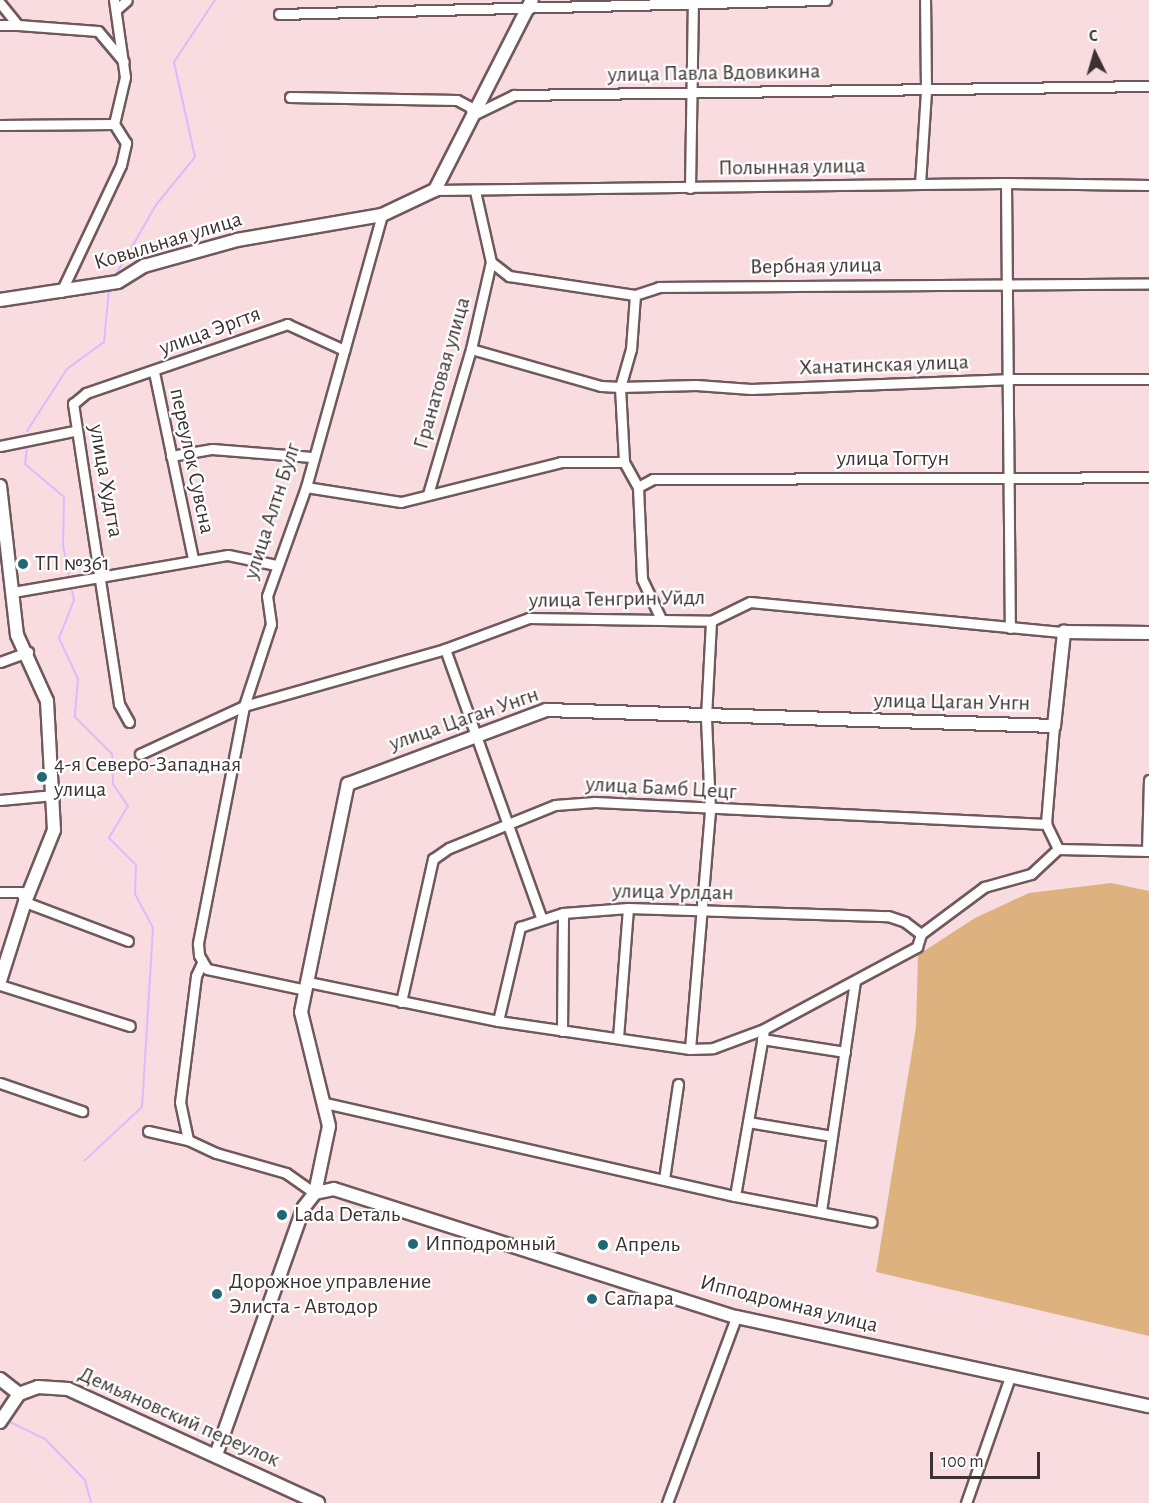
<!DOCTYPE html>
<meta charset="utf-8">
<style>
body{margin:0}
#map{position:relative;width:1149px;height:1503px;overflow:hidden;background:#f8dce0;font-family:"Alegreya Sans",sans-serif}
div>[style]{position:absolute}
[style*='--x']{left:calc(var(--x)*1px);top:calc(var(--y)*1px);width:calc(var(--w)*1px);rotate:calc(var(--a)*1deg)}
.green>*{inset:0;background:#ddb27e}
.stream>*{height:2px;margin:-1px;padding:0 1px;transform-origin:1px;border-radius:1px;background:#dcbafe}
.roads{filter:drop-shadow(2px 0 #70595c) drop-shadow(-2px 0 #70595c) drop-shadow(0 2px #70595c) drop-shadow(0 -2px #70595c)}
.street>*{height:9px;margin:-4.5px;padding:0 4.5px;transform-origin:4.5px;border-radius:4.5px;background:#fff}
.secondary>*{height:12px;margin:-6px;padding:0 6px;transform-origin:6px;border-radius:6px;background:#fff}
.dots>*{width:16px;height:16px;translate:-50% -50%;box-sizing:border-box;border:3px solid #fff;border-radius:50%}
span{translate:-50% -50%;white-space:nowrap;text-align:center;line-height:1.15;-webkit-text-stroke:4.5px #fff;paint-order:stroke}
.street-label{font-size:22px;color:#3d3233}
.poi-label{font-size:22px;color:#3d3233}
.left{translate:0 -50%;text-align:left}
.north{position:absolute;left:1065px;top:24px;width:60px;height:60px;-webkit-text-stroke:4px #fff;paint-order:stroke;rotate:355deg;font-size:16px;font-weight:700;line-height:24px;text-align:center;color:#3d3233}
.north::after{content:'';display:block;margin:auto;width:21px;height:27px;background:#3d3233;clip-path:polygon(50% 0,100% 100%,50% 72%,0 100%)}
.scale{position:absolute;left:930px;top:1452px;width:110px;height:27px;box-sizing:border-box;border:3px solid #3d3233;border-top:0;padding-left:8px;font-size:18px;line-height:21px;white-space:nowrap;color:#3d3233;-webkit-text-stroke:4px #fff;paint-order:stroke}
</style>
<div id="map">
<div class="green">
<i style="clip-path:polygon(1111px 883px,1149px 891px,1149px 1336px,876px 1272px,916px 1027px,918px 955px,975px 918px,1029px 893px)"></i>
</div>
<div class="stream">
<i style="--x:115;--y:276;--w:82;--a:-60"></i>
<i style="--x:156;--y:205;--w:62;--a:-50.9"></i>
<i style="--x:195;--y:157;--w:97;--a:-102.5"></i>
<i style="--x:174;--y:62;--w:74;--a:-56.5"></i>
<i style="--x:27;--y:431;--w:74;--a:-57.2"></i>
<i style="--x:67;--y:369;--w:46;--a:-36.1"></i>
<i style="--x:104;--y:342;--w:53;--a:-84.6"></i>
<i style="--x:27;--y:446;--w:18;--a:96"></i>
<i style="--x:25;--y:464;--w:51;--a:40.2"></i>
<i style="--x:64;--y:497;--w:48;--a:91.2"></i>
<i style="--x:63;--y:545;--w:36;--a:79"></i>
<i style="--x:71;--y:586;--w:14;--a:78"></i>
<i style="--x:74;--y:600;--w:41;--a:111.5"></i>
<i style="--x:59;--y:638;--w:45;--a:65.1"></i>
<i style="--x:78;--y:679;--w:38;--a:95"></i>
<i style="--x:75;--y:717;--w:52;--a:45"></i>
<i style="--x:112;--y:754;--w:30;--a:88"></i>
<i style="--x:113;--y:784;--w:27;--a:56"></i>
<i style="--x:128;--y:806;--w:37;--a:121"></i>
<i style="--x:109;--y:838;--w:38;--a:45"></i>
<i style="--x:136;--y:865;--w:29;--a:92"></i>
<i style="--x:135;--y:894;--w:38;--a:62"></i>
<i style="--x:153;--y:928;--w:179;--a:93.5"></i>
<i style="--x:142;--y:1107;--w:79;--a:137"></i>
<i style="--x:6;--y:1420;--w:43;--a:26"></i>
<i style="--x:45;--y:1439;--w:57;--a:45.7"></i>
<i style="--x:85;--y:1480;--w:24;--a:75"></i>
</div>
<div class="roads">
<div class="street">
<i style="--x:0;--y:3;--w:28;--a:51"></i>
<i style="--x:18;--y:25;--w:80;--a:4.3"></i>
<i style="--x:98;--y:31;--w:40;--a:50"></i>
<i style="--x:117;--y:9;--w:13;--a:-42"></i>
<i style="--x:279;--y:14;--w:547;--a:-1.47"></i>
<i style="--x:0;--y:25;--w:18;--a:0"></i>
<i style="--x:290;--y:97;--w:167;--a:1"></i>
<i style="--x:457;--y:100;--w:15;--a:28"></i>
<i style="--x:470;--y:107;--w:9;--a:69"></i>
<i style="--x:473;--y:115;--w:46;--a:-26"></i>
<i style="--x:514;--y:95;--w:635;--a:-0.81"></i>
<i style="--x:0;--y:125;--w:114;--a:-0.5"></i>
<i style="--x:1006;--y:183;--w:445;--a:89.5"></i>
<i style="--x:920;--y:184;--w:94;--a:-86.3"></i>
<i style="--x:926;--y:90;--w:90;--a:-90.6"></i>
<i style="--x:690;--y:188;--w:185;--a:-89.1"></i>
<i style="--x:435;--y:190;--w:571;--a:-0.7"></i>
<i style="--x:1006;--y:183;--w:143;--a:0.8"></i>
<i style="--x:491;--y:262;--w:23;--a:38"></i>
<i style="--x:509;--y:276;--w:127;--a:8.6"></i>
<i style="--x:635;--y:295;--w:25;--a:-18"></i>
<i style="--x:659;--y:287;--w:490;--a:-0.4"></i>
<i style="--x:61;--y:292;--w:140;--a:-64.7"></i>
<i style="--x:121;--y:165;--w:23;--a:-77"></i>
<i style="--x:126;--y:143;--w:22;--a:-122"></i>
<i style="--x:114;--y:124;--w:48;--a:-76.8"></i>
<i style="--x:125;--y:77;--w:78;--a:-98.1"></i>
<i style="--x:635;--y:295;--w:54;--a:94.2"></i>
<i style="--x:631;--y:349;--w:40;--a:106"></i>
<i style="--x:620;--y:387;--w:75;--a:86.9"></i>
<i style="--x:624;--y:462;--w:29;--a:61"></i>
<i style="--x:638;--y:487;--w:92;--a:87.5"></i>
<i style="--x:642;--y:579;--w:44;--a:64.6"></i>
<i style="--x:471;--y:349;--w:135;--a:15.9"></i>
<i style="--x:601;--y:386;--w:19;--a:3"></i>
<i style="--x:620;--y:387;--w:76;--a:-1.5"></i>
<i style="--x:696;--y:385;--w:55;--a:4.2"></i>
<i style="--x:751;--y:389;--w:256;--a:-2.2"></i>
<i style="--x:1007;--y:379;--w:142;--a:0"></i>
<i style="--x:154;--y:372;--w:191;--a:78.2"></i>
<i style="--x:0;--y:446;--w:76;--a:-11.5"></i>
<i style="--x:171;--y:456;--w:42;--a:-9.7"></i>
<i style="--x:212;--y:449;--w:100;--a:4.6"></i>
<i style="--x:306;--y:487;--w:96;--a:9"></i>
<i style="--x:401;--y:502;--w:165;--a:-14"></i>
<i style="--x:561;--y:462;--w:63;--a:0"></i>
<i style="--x:638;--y:487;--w:17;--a:-28"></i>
<i style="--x:653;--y:479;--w:496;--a:-0.2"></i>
<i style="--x:428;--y:494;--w:151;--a:-73.5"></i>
<i style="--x:471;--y:349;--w:89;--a:-77.1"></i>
<i style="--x:491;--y:262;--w:73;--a:-102.7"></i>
<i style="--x:13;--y:592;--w:218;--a:-9.8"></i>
<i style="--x:228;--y:555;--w:49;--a:11.8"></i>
<i style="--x:445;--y:649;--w:285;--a:70.3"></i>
<i style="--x:0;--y:662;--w:30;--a:-20"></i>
<i style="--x:129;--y:722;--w:21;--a:-119"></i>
<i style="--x:119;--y:704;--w:304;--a:-98.7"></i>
<i style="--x:73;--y:404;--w:17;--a:-40"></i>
<i style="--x:86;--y:393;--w:213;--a:-18.9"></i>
<i style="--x:287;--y:324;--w:63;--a:24.5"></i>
<i style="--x:1054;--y:726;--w:98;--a:94.7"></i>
<i style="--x:1046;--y:824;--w:28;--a:64"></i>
<i style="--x:140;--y:754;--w:115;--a:-24.8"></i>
<i style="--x:244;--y:706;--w:209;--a:-15.8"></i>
<i style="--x:445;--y:649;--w:90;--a:-20.3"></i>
<i style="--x:529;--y:618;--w:182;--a:0.9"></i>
<i style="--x:711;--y:621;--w:43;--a:-26"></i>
<i style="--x:750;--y:602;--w:315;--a:5.5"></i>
<i style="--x:0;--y:800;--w:54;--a:-5.3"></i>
<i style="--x:1058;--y:849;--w:91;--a:1.3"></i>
<i style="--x:1147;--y:851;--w:71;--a:-88.4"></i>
<i style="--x:0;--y:892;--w:21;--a:0"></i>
<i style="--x:21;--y:892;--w:11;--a:68"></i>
<i style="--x:25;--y:902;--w:110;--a:20.7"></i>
<i style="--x:202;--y:963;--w:14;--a:115"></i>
<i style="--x:196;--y:976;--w:127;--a:97.2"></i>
<i style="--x:180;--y:1102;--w:39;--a:78"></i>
<i style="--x:188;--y:1140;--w:31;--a:25"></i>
<i style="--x:216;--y:1153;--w:73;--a:15.9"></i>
<i style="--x:286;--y:1173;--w:35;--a:35"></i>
<i style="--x:308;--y:982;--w:194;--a:11.6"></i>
<i style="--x:498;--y:1021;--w:194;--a:8.3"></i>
<i style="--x:690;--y:1049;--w:23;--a:-2"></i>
<i style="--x:713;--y:1048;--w:54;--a:-20.4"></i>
<i style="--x:764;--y:1029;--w:174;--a:-28.2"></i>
<i style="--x:917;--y:947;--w:14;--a:-73"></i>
<i style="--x:921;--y:934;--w:79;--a:-36.7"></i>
<i style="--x:984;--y:887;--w:49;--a:-15.5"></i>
<i style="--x:1031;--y:874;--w:37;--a:-43"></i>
<i style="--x:0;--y:985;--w:136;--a:17.5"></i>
<i style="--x:306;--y:990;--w:101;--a:-168"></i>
<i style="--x:207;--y:969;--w:16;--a:-120"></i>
<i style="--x:199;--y:955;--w:12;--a:-95"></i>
<i style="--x:198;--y:943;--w:241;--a:-79"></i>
<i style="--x:244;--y:706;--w:86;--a:-71.8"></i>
<i style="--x:271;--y:624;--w:28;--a:-98"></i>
<i style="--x:267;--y:596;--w:116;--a:-70.3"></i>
<i style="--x:306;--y:487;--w:282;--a:-74.4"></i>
<i style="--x:401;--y:1002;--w:147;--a:-77.4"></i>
<i style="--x:433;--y:859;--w:19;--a:-35"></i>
<i style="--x:449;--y:848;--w:114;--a:-22.1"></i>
<i style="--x:555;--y:805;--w:40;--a:-4.3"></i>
<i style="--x:595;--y:802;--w:452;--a:2.8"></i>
<i style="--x:498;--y:1021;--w:97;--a:-76.8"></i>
<i style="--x:520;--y:927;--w:45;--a:-18"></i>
<i style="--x:563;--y:913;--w:65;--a:-4.4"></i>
<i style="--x:628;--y:908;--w:260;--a:1.8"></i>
<i style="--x:888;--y:916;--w:18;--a:19"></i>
<i style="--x:905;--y:922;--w:20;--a:37"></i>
<i style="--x:562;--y:1031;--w:118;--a:-89.5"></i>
<i style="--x:618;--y:1038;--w:130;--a:-85.6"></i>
<i style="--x:762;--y:1039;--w:84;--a:8.9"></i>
<i style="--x:690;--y:1049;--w:240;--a:-85.2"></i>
<i style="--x:710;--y:810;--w:93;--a:-92.5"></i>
<i style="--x:706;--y:717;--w:96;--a:-87"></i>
<i style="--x:0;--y:1083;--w:87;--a:18.9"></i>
<i style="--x:325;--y:1103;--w:420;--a:12.8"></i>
<i style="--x:735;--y:1196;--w:139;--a:10.7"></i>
<i style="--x:748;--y:1122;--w:85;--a:9.5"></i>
<i style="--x:148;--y:1131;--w:41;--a:12.7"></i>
<i style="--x:664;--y:1179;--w:96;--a:-81.6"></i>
<i style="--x:735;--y:1196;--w:169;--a:-80.1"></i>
<i style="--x:821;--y:1211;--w:232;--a:-81.6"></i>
<i style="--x:667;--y:1503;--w:198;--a:-69.6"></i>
<i style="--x:966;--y:1503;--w:133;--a:-70.8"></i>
</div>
<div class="secondary">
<i style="--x:0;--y:300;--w:119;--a:-8.7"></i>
<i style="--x:118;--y:282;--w:31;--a:-32"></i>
<i style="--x:144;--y:266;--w:97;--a:-15.6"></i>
<i style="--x:237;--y:240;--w:147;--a:-9.8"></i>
<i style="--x:382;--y:215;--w:59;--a:-25.3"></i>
<i style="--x:435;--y:190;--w:213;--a:-63"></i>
<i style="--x:0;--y:486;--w:150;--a:83.5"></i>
<i style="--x:17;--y:635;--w:72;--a:65.6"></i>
<i style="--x:47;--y:701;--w:129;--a:86.9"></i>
<i style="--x:54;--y:830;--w:78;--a:111.9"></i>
<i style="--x:25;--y:902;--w:83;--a:107.6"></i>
<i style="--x:315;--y:1193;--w:68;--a:-78.2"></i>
<i style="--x:329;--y:1126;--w:117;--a:-103.8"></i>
<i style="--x:301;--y:1012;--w:233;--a:-78.4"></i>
<i style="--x:348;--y:784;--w:211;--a:-20.5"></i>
<i style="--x:546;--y:710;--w:508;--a:1.8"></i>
<i style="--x:1054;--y:726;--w:95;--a:-83.9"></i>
<i style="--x:1064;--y:632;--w:85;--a:0.7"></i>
<i style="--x:0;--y:1379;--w:24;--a:38"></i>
<i style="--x:0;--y:1422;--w:34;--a:-56"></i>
<i style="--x:19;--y:1394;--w:20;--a:-20"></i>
<i style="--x:38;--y:1387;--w:30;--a:4"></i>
<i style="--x:68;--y:1389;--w:275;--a:24.5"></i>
<i style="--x:216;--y:1455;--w:263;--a:-70.5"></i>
<i style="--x:304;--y:1207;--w:18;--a:-52"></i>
<i style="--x:315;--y:1193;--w:19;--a:-12"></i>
<i style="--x:334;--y:1189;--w:422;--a:17.7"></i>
<i style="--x:736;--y:1317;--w:422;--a:12.2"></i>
</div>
</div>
<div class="dots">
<i style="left:23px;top:564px;background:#206876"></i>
<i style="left:42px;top:777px;background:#206876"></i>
<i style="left:282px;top:1215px;background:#206876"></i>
<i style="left:413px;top:1244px;background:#206876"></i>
<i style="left:603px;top:1245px;background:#206876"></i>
<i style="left:217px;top:1294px;background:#206876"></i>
<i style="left:592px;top:1299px;background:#206876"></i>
</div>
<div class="street-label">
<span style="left:714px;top:73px;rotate:-1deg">улица Павла Вдовикина</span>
<span style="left:792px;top:167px;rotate:-1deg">Полынная улица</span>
<span style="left:168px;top:241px;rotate:-17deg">Ковыльная улица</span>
<span style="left:816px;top:266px;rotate:-1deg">Вербная улица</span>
<span style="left:210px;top:331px;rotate:-20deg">улица Эргтя</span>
<span style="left:884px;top:365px;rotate:-2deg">Ханатинская улица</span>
<span style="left:442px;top:373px;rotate:-74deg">Гранатовая улица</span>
<span style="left:893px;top:459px">улица Тогтун</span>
<span style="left:192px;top:461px;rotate:78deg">переулок Сувсна</span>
<span style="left:106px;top:481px;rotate:80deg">улица Худгта</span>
<span style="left:272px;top:511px;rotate:-72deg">улица Алтн Булг</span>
<span style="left:617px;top:599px;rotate:-1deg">улица Тенгрин Уйдл</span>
<span style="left:952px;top:702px;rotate:1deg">улица Цаган Унгн</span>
<span style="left:464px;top:719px;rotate:-19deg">улица Цаган Унгн</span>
<span style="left:661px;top:788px;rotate:3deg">улица Бамб Цецг</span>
<span style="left:673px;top:892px;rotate:1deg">улица Урлдан</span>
<span style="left:789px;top:1304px;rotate:14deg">Ипподромная улица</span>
<span style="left:179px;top:1417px;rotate:24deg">Демьяновский переулок</span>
</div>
<div class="poi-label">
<span class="left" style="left:35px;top:564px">ТП №361</span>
<span class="left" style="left:54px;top:777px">4-я Северо-Западная<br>улица</span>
<span class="left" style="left:294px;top:1215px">Lada Dеталь</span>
<span class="left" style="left:425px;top:1244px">Ипподромный</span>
<span class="left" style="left:615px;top:1245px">Апрель</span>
<span class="left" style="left:229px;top:1294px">Дорожное управление<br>Элиста - Автодор</span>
<span class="left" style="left:604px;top:1299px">Саглара</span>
</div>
<div class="north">С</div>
<div class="scale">100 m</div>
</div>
